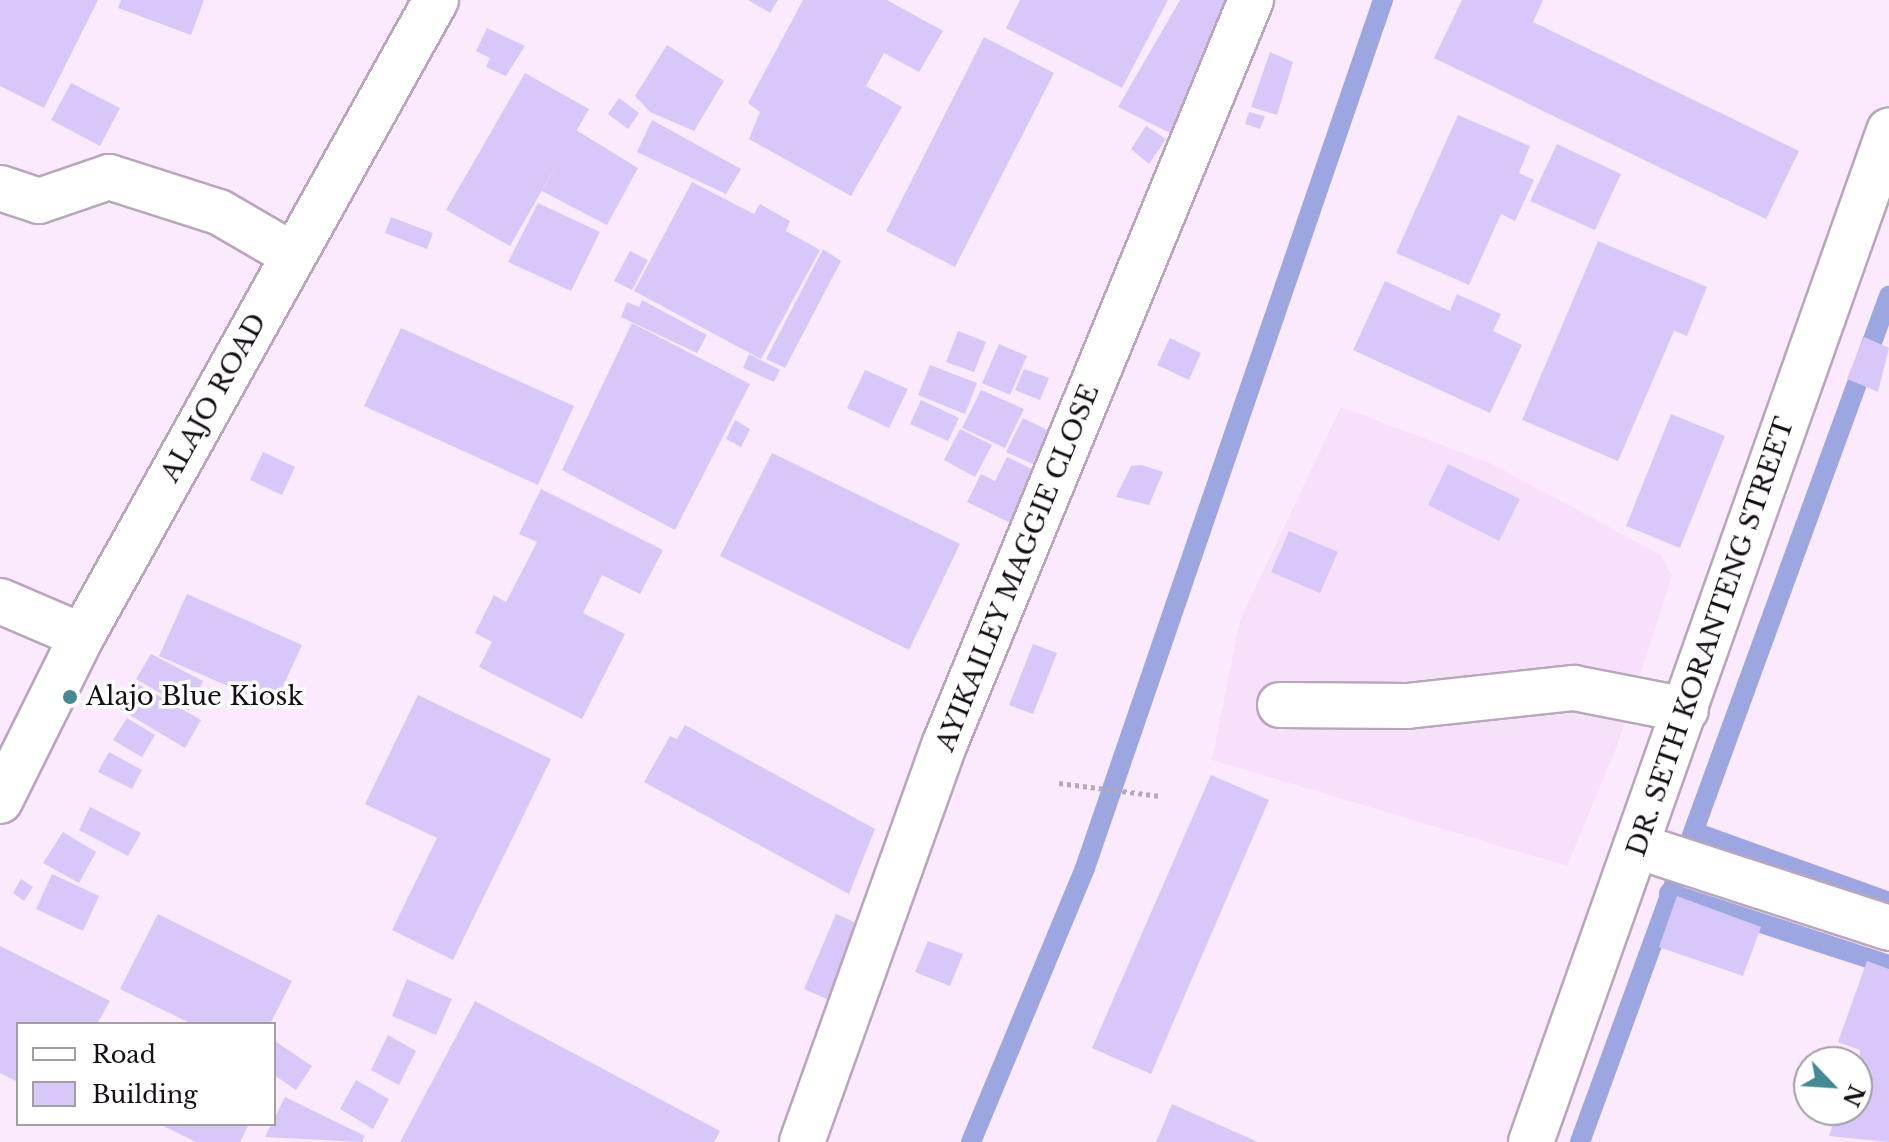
<!DOCTYPE html>
<style>
body{margin:0}
#map{position:relative;width:1889px;height:1142px;overflow:hidden;background:#fbeafd;font-family:"Libre Baskerville",serif}
div>[style]{position:absolute}
[style*='--x']{left:calc(var(--x)*1px);top:calc(var(--y)*1px);width:calc(var(--w)*1px);rotate:calc(var(--a)*1deg)}
.built>*{inset:0;background:#f7e0fa}
.stream>*{height:20px;margin:-10px;padding:0 10px;transform-origin:10px;border-radius:10px;background:#9ca7e2}
.building>*{inset:0;background:#d7c8f9}
.path>*{height:5px;margin-top:-2.5px;transform-origin:0;background:repeating-linear-gradient(90deg,#b5a8b7 0 4px,transparent 0 8px)}
.roads{filter:drop-shadow(2px 0 #b8a7ba) drop-shadow(-2px 0 #b8a7ba) drop-shadow(0 2px #b8a7ba) drop-shadow(0 -2px #b8a7ba)}
.minor>*{height:44px;margin:-22px;padding:0 22px;transform-origin:22px;border-radius:22px;background:#fff}
.dots>*{width:22px;height:22px;translate:-50% -50%;box-sizing:border-box;border:4px solid #fff;border-radius:50%}
span{translate:-50% -50%;white-space:nowrap;text-align:center;line-height:1.15;-webkit-text-stroke:7px #fff;paint-order:stroke}
.street-label{font-size:26px;color:#150f15}
.poi-label{font-size:26px;color:#150f15}
.left{translate:0 -50%;text-align:left}
.legend{position:absolute;left:16px;top:1022px;width:260px;height:104px;box-sizing:border-box;background:#fff;border:2px solid #a19fa1;margin:0;padding:10px 14px;list-style:none;font-size:24px;color:#150f15}
.legend li{display:flex;align-items:center;gap:16px;height:40px}
.legend b{width:40px;border:2px solid #a19fa1}
.north{position:absolute;left:1793px;top:1046px;width:80px;height:80px;box-sizing:border-box;background:#fff;border:2px solid #a19fa1;border-radius:50%;rotate:115deg;font-size:22px;font-weight:700;line-height:32px;text-align:center;color:#150f15}
.north::after{content:'';display:block;margin:auto;width:28px;height:36px;background:#438a92;clip-path:polygon(50% 0,100% 100%,50% 72%,0 100%)}
</style>
<div id="map">
<div class="built">
<i style="clip-path:polygon(1341px 407px,1492px 464px,1661px 555px,1672px 576px,1617px 746px,1567px 866px,1212px 760px,1240px 620px)"></i>
</div>
<div class="stream">
<i style="--x:1694;--y:832;--w:207;--a:19.7"></i>
<i style="--x:1669;--y:893;--w:231;--a:18.1"></i>
<i style="--x:971;--y:1142;--w:297;--a:-67.4"></i>
<i style="--x:1085;--y:868;--w:918;--a:-71.05"></i>
<i style="--x:1580;--y:1142;--w:901;--a:-69.94"></i>
</div>
<div class="building">
<i style="clip-path:polygon(0 0,98px 0,44px 108px,0 86px)"></i>
<i style="clip-path:polygon(121px 0,204px 0,191px 35px,118px 8px)"></i>
<i style="clip-path:polygon(748px 0,778px 0,770px 13px)"></i>
<i style="clip-path:polygon(803px 0,887px 0,943px 31px,919px 72px,884px 53px,866px 86px,902px 107px,851px 196px,749px 139px,760px 112px,748px 103px)"></i>
<i style="clip-path:polygon(1020px 0,1168px 0,1122px 88px,1006px 28px)"></i>
<i style="clip-path:polygon(1180px 0,1239px 0,1172px 134px,1118px 107px)"></i>
<i style="clip-path:polygon(1462px 0,1543px 0,1533px 22px,1799px 151px,1766px 219px,1434px 58px)"></i>
<i style="clip-path:polygon(487px 28px,525px 46px,506px 76px,486px 67px,490px 58px,476px 51px)"></i>
<i style="clip-path:polygon(984px 37px,1054px 73px,955px 267px,886px 231px)"></i>
<i style="clip-path:polygon(667px 45px,724px 81px,694px 131px,650px 112px,635px 96px)"></i>
<i style="clip-path:polygon(1270px 52px,1293px 62px,1277px 115px,1251px 107px)"></i>
<i style="clip-path:polygon(525px 73px,589px 109px,510px 246px,446px 210px)"></i>
<i style="clip-path:polygon(71px 83px,120px 108px,100px 146px,51px 120px)"></i>
<i style="clip-path:polygon(619px 98px,639px 113px,628px 129px,608px 114px)"></i>
<i style="clip-path:polygon(1249px 112px,1265px 116px,1260px 129px,1245px 124px)"></i>
<i style="clip-path:polygon(1458px 115px,1530px 146px,1519px 173px,1534px 180px,1515px 221px,1501px 214px,1469px 285px,1396px 253px)"></i>
<i style="clip-path:polygon(652px 120px,741px 169px,726px 194px,637px 152px)"></i>
<i style="clip-path:polygon(1146px 126px,1166px 139px,1149px 164px,1131px 149px)"></i>
<i style="clip-path:polygon(576px 130px,638px 168px,607px 225px,542px 191px)"></i>
<i style="clip-path:polygon(1557px 144px,1621px 174px,1595px 230px,1530px 201px)"></i>
<i style="clip-path:polygon(692px 182px,754px 214px,760px 204px,790px 221px,786px 231px,820px 250px,761px 359px,634px 291px)"></i>
<i style="clip-path:polygon(538px 203px,600px 232px,571px 291px,508px 262px)"></i>
<i style="clip-path:polygon(391px 217px,433px 233px,427px 249px,385px 233px)"></i>
<i style="clip-path:polygon(1598px 241px,1707px 287px,1687px 336px,1674px 331px,1618px 461px,1522px 420px)"></i>
<i style="clip-path:polygon(823px 249px,841px 261px,785px 368px,766px 359px)"></i>
<i style="clip-path:polygon(630px 251px,648px 260px,632px 290px,614px 281px)"></i>
<i style="clip-path:polygon(1385px 281px,1450px 311px,1457px 294px,1501px 314px,1493px 331px,1522px 345px,1490px 413px,1353px 350px)"></i>
<i style="clip-path:polygon(642px 300px,707px 335px,697px 353px,621px 317px,627px 302px,639px 307px)"></i>
<i style="clip-path:polygon(632px 323px,750px 384px,675px 530px,562px 470px)"></i>
<i style="clip-path:polygon(401px 328px,574px 406px,538px 485px,364px 406px)"></i>
<i style="clip-path:polygon(958px 331px,986px 342px,974px 372px,946px 362px)"></i>
<i style="clip-path:polygon(1864px 337px,1889px 348px,1878px 392px,1847px 379px)"></i>
<i style="clip-path:polygon(1170px 338px,1201px 353px,1189px 380px,1157px 365px)"></i>
<i style="clip-path:polygon(999px 344px,1027px 356px,1010px 395px,982px 383px)"></i>
<i style="clip-path:polygon(749px 354px,780px 370px,774px 382px,743px 368px)"></i>
<i style="clip-path:polygon(930px 365px,977px 383px,965px 414px,918px 395px)"></i>
<i style="clip-path:polygon(1024px 369px,1049px 378px,1040px 400px,1015px 390px)"></i>
<i style="clip-path:polygon(865px 370px,908px 389px,889px 428px,847px 408px)"></i>
<i style="clip-path:polygon(981px 390px,1024px 409px,1005px 448px,962px 428px)"></i>
<i style="clip-path:polygon(921px 400px,959px 418px,948px 441px,910px 424px)"></i>
<i style="clip-path:polygon(1671px 414px,1725px 436px,1680px 548px,1626px 526px)"></i>
<i style="clip-path:polygon(1023px 418px,1049px 431px,1033px 464px,1006px 452px)"></i>
<i style="clip-path:polygon(735px 420px,750px 429px,741px 447px,726px 439px)"></i>
<i style="clip-path:polygon(960px 429px,992px 445px,975px 477px,944px 460px)"></i>
<i style="clip-path:polygon(263px 452px,295px 467px,282px 495px,250px 480px)"></i>
<i style="clip-path:polygon(772px 453px,960px 544px,909px 650px,720px 556px)"></i>
<i style="clip-path:polygon(1007px 457px,1036px 471px,1015px 525px,967px 502px,981px 474px,995px 481px)"></i>
<i style="clip-path:polygon(1448px 464px,1520px 499px,1499px 541px,1428px 505px)"></i>
<i style="clip-path:polygon(1142px 465px,1163px 472px,1149px 505px,1116px 497px,1131px 466px)"></i>
<i style="clip-path:polygon(541px 489px,663px 550px,640px 594px,602px 575px,583px 613px,625px 634px,582px 719px,479px 667px,492px 642px,475px 633px,494px 595px,506px 602px,537px 542px,519px 534px)"></i>
<i style="clip-path:polygon(1289px 531px,1338px 552px,1320px 593px,1271px 572px)"></i>
<i style="clip-path:polygon(187px 594px,302px 645px,274px 706px,159px 656px)"></i>
<i style="clip-path:polygon(1033px 644px,1057px 653px,1033px 714px,1009px 705px)"></i>
<i style="clip-path:polygon(151px 654px,203px 681px,189px 710px,136px 679px)"></i>
<i style="clip-path:polygon(134px 682px,201px 720px,185px 748px,118px 708px)"></i>
<i style="clip-path:polygon(418px 695px,551px 759px,453px 960px,392px 930px,437px 838px,365px 804px)"></i>
<i style="clip-path:polygon(127px 718px,155px 735px,142px 757px,113px 740px)"></i>
<i style="clip-path:polygon(685px 725px,875px 829px,849px 894px,644px 782px,670px 736px,677px 739px)"></i>
<i style="clip-path:polygon(109px 752px,142px 770px,132px 789px,98px 772px)"></i>
<i style="clip-path:polygon(1211px 775px,1269px 800px,1151px 1074px,1092px 1048px)"></i>
<i style="clip-path:polygon(90px 807px,141px 833px,128px 856px,79px 830px)"></i>
<i style="clip-path:polygon(63px 832px,96px 852px,79px 883px,43px 863px)"></i>
<i style="clip-path:polygon(52px 874px,99px 896px,83px 931px,36px 909px)"></i>
<i style="clip-path:polygon(21px 879px,33px 887px,24px 901px,13px 893px)"></i>
<i style="clip-path:polygon(1677px 896px,1761px 927px,1743px 976px,1659px 947px)"></i>
<i style="clip-path:polygon(158px 914px,292px 981px,270px 1024px,192px 1024px,120px 989px)"></i>
<i style="clip-path:polygon(836px 914px,873px 930px,840px 1005px,804px 989px)"></i>
<i style="clip-path:polygon(928px 941px,963px 954px,950px 986px,915px 972px)"></i>
<i style="clip-path:polygon(0 946px,110px 1001px,97px 1024px,18px 1024px,18px 1082px,0 1073px)"></i>
<i style="clip-path:polygon(1867px 961px,1889px 969px,1889px 1142px,1829px 1136px,1838px 1110px,1857px 1110px,1860px 1050px,1838px 1042px)"></i>
<i style="clip-path:polygon(407px 979px,452px 999px,436px 1035px,392px 1016px)"></i>
<i style="clip-path:polygon(475px 1001px,720px 1131px,714px 1142px,400px 1142px)"></i>
<i style="clip-path:polygon(388px 1035px,416px 1051px,399px 1085px,371px 1070px)"></i>
<i style="clip-path:polygon(275px 1041px,312px 1066px,296px 1090px,274px 1075px)"></i>
<i style="clip-path:polygon(356px 1080px,389px 1099px,373px 1129px,340px 1109px)"></i>
<i style="clip-path:polygon(285px 1097px,365px 1136px,362px 1142px,265px 1137px)"></i>
<i style="clip-path:polygon(1172px 1104px,1258px 1142px,1156px 1142px)"></i>
<i style="clip-path:polygon(159px 1124px,249px 1124px,240px 1142px,196px 1142px)"></i>
</div>
<div class="path">
<i style="--x:1059;--y:783;--w:102;--a:7.3"></i>
</div>
<div class="roads">
<div class="minor">
<i style="--x:0;--y:188;--w:41;--a:18.4"></i>
<i style="--x:39;--y:201;--w:74;--a:-18.9"></i>
<i style="--x:109;--y:177;--w:115;--a:17.7"></i>
<i style="--x:219;--y:212;--w:86;--a:30.2"></i>
<i style="--x:0;--y:601;--w:89;--a:23.1"></i>
<i style="--x:1280;--y:705;--w:127;--a:0.5"></i>
<i style="--x:1407;--y:706;--w:168;--a:-6.2"></i>
<i style="--x:1574;--y:688;--w:114;--a:11.1"></i>
<i style="--x:0;--y:801;--w:184;--a:-63.6"></i>
<i style="--x:82;--y:636;--w:728;--a:-60.9"></i>
<i style="--x:1637;--y:846;--w:265;--a:18"></i>
<i style="--x:802;--y:1142;--w:424;--a:-70.3"></i>
<i style="--x:945;--y:743;--w:804;--a:-67.62"></i>
<i style="--x:1531;--y:1142;--w:1073;--a:-70.5"></i>
</div>
</div>
<div class="dots">
<i style="left:70px;top:697px;background:#438a92"></i>
</div>
<div class="street-label">
<span style="left:214px;top:398px;rotate:-61deg">ALAJO ROAD</span>
<span style="left:1018px;top:568px;rotate:-68deg">AYIKAILEY MAGGIE CLOSE</span>
<span style="left:1711px;top:637px;rotate:-71deg">DR. SETH KORANTENG STREET</span>
</div>
<div class="poi-label">
<span class="left" style="left:86px;top:697px">Alajo Blue Kiosk</span>
</div>
<ul class="legend">
<li><b style="height:10px;background:#fff"></b>Road</li>
<li><b style="height:22px;background:#d7c8f9"></b>Building</li>
</ul>
<div class="north">N</div>
</div>
